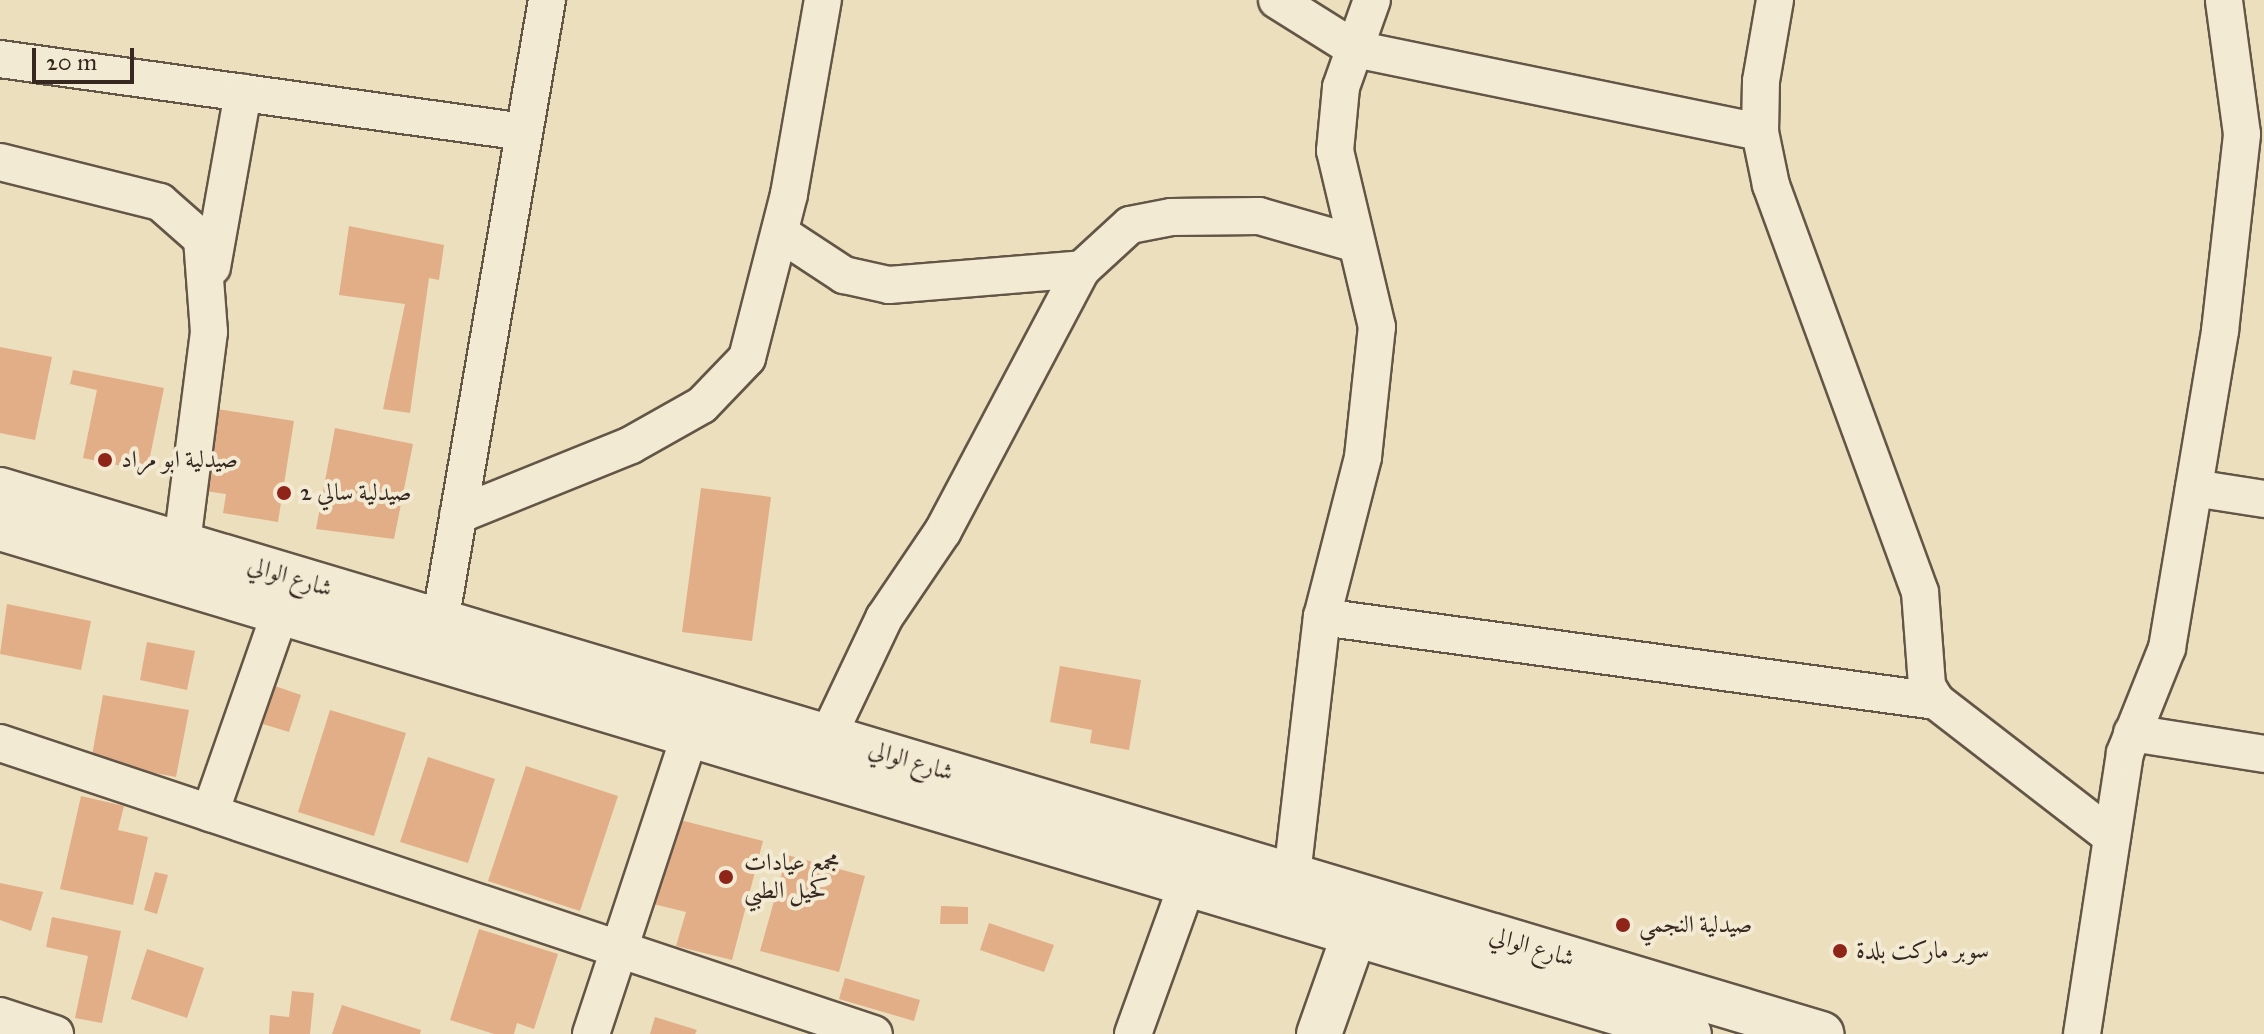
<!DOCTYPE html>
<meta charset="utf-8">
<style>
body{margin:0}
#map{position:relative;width:2264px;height:1034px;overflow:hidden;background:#ecdfbd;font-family:"IM FELL Great Primer",Amiri,serif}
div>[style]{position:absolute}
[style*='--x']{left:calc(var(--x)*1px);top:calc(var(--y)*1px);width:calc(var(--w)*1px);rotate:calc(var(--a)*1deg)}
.building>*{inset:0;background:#e2ae88}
.roads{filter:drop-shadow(2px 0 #645647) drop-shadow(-2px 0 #645647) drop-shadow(0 2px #645647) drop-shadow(0 -2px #645647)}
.street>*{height:36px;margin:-18px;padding:0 18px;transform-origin:18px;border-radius:18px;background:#f3ead4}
.secondary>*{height:44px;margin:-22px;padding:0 22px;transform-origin:22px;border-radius:22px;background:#f3ead4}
.dots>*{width:22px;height:22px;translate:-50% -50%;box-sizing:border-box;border:4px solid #f3ead4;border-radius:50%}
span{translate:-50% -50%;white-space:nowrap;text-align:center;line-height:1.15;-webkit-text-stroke:8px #f3ead4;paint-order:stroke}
.poi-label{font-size:24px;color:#362820}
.left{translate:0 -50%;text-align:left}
.street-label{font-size:24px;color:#362820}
.scale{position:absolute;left:32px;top:48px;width:102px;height:36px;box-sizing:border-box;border:4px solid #362820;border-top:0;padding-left:10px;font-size:24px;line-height:28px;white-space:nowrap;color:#362820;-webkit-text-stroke:6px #f3ead4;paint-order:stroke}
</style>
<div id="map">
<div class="building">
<i style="clip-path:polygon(349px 226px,444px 245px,439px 280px,429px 278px,410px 413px,383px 409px,405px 304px,339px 295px)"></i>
<i style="clip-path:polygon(0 347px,52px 357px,35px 440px,0 433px)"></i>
<i style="clip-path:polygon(73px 370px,164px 388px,147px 471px,83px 458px,97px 390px,70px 384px)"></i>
<i style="clip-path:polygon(204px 407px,294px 421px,278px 522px,223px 513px,226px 494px,191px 489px)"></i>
<i style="clip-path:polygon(335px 428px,413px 444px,394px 539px,316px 529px)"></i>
<i style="clip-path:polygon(701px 488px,771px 497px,752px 641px,682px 632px)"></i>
<i style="clip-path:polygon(7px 604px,91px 621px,81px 670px,0 654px)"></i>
<i style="clip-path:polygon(147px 642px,195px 651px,187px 690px,140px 680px)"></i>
<i style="clip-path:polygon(1060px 666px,1141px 680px,1129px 750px,1090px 743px,1092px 730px,1050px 722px)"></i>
<i style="clip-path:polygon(275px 686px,301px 695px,289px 732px,263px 724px)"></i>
<i style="clip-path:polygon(103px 695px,189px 710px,176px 777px,91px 761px)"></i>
<i style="clip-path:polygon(330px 710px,406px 733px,374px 836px,298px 812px)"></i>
<i style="clip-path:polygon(428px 757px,495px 779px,468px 863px,400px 842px)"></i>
<i style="clip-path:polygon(526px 766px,618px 796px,580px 911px,488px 881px)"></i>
<i style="clip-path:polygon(81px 796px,124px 806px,118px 830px,148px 837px,133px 905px,60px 889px)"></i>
<i style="clip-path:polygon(672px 818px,763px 841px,732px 960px,676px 946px,686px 912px,649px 903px)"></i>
<i style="clip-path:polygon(787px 855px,865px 876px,839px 972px,760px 951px)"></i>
<i style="clip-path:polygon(155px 872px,168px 875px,157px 914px,144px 910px)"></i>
<i style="clip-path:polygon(0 883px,43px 892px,31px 931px,0 920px)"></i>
<i style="clip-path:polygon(941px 906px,968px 907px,968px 924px,940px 924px)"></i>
<i style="clip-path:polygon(52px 917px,121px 931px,102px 1023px,75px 1018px,88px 956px,46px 947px)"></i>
<i style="clip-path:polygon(989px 923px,1054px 945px,1044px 972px,980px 950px)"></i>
<i style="clip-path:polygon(479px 929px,558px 954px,534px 1029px,517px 1023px,514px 1034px,494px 1034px,450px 1020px)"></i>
<i style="clip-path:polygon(147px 949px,204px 968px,187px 1018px,131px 999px)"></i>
<i style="clip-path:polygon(845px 978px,920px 1000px,914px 1021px,839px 999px)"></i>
<i style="clip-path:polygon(292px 991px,314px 993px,310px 1034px,269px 1034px,270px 1015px,289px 1017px)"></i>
<i style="clip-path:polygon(342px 1005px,421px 1030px,420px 1034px,332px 1034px)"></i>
<i style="clip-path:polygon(655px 1017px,697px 1030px,695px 1034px,650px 1034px)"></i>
</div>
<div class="roads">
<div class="street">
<i style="--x:1277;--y:0;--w:92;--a:32.1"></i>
<i style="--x:1355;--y:49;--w:413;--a:11.6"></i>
<i style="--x:1775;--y:0;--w:82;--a:99.8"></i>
<i style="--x:1761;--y:81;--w:51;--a:91.1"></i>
<i style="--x:1760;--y:132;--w:54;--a:78.3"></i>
<i style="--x:1771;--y:185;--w:433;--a:69.9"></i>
<i style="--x:1920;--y:592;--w:94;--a:85.7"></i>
<i style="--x:1927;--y:686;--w:17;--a:59"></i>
<i style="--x:1936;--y:701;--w:222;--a:37.7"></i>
<i style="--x:0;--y:59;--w:529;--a:7.93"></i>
<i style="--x:0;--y:162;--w:165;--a:14"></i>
<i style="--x:160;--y:202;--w:56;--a:41.4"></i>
<i style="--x:202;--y:239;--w:93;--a:85.7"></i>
<i style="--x:209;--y:332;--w:214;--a:97.3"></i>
<i style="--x:780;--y:233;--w:77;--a:33.3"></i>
<i style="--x:844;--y:275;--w:46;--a:12.5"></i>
<i style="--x:889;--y:285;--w:194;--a:-4.7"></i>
<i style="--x:212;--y:267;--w:177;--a:-79.9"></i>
<i style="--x:2194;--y:488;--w:71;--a:8.9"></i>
<i style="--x:458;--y:515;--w:187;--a:-22"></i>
<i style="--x:631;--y:445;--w:81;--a:-29.4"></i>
<i style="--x:702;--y:405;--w:65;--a:-46.2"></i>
<i style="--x:747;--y:358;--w:169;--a:-75.6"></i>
<i style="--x:789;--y:194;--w:197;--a:-80.1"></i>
<i style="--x:1322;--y:617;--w:620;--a:7.79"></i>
<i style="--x:440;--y:622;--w:631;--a:-80.24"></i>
<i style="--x:2132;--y:733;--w:134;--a:9"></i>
<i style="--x:828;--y:736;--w:131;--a:-64.6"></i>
<i style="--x:884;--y:618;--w:105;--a:-55.9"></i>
<i style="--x:943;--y:531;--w:297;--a:-62.1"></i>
<i style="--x:1082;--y:269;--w:65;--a:-42.5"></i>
<i style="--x:1130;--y:225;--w:42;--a:-11"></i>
<i style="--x:1171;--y:217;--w:88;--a:-0.7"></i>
<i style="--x:1259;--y:216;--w:98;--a:16"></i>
<i style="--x:0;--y:743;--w:921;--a:18.42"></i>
<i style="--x:210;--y:813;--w:215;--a:-70.7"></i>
<i style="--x:1292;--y:875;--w:260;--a:-83.4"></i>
<i style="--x:1322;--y:617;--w:165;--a:-75.6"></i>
<i style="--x:1363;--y:457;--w:131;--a:-83.9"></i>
<i style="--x:1377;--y:327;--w:181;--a:-103.4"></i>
<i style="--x:1335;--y:151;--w:64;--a:-84.6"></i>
<i style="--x:1341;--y:87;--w:92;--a:-70.4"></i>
<i style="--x:0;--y:1016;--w:58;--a:18.1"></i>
<i style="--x:591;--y:1034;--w:315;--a:-71.7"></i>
<i style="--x:1133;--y:1034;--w:158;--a:-70.1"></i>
<i style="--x:2082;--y:1034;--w:284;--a:-81.3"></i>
<i style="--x:2125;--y:753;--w:113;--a:-68.2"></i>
<i style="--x:2167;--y:648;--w:321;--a:-80.5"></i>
<i style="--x:2220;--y:331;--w:198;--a:-83.6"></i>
<i style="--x:2242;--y:134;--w:135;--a:-97.7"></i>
</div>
<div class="secondary">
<i style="--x:0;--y:490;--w:1901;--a:16.63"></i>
<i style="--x:0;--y:528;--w:1763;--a:16.68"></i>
<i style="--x:1319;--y:1034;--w:135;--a:-70.5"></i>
</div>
</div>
<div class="dots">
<i style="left:105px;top:460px;background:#8f2418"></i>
<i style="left:284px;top:493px;background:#8f2418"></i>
<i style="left:726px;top:877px;background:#8f2418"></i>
<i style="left:1623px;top:925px;background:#8f2418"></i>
<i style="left:1840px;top:951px;background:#8f2418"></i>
</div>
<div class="poi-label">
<span class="left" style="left:121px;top:460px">صيدلية ابو مراد</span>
<span class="left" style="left:300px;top:493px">صيدلية سالي 2</span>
<span class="left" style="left:744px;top:877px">مجمع عيادات<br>كحيل الطبي</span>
<span class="left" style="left:1639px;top:925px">صيدلية النجمي</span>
<span class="left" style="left:1856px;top:951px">سوبر ماركت بلدة</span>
</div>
<div class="street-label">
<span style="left:290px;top:577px;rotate:17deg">شارع الوالي</span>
<span style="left:911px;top:761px;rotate:17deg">شارع الوالي</span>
<span style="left:1532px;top:947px;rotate:17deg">شارع الوالي</span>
</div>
<div class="scale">20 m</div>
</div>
